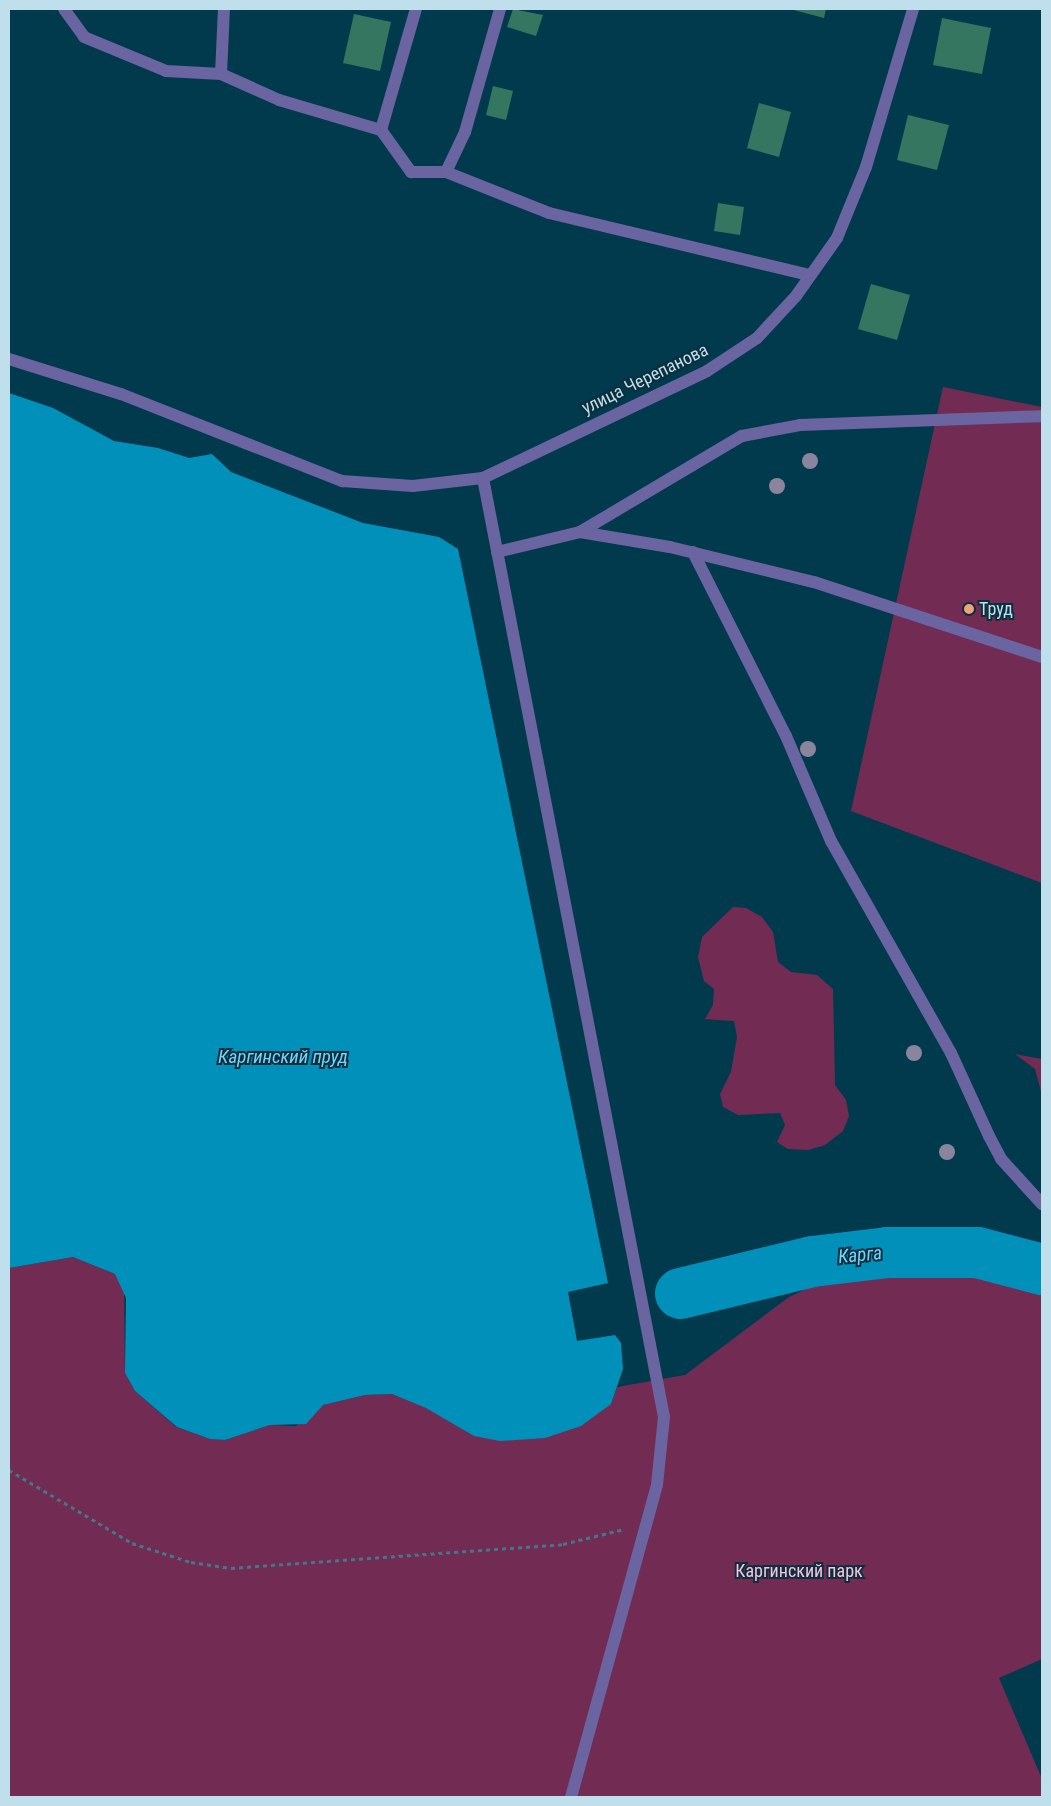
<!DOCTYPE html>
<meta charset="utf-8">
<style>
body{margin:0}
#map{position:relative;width:1051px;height:1806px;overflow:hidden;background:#023a4d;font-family:"Roboto Condensed",sans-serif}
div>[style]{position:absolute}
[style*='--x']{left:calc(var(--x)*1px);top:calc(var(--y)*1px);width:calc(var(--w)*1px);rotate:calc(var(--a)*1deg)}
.green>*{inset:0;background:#722c54}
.water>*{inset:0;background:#0190ba}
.river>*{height:51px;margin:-25.5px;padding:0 25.5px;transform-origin:25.5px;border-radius:25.5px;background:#0190ba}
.building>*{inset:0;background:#34765f}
.path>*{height:3px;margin-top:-1.5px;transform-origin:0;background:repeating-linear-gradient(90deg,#457586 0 4px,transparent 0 8px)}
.service>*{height:12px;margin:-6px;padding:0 6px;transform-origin:6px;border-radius:6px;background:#6a64a0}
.pedestrian>*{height:12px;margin:-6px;padding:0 6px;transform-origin:6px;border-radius:6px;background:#6a64a0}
.minor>*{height:12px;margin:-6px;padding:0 6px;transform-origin:6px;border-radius:6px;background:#6a64a0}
.trees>*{width:16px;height:16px;margin:-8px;border-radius:50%;background:#8a859c}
.dots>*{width:14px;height:14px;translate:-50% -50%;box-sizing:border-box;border:2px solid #0b2f3d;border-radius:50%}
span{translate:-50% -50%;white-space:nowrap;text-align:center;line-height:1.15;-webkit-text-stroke:4px #0b2f3d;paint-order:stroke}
.street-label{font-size:18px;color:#bfdfed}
.poi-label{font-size:18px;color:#bfdfed}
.left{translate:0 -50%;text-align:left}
.park-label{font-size:18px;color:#f9c2dd}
.water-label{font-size:19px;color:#75d4fc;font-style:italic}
.frame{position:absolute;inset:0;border:10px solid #bfdfed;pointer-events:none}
</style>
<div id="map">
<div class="green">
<i style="clip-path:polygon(943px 387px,1042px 407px,1042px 883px,851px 811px)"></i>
<i style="clip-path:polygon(733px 907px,746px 908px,762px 917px,773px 932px,778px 962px,791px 972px,817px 975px,833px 989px,835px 1085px,846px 1100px,849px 1116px,843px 1131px,825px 1145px,808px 1150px,788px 1149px,777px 1142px,785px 1125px,780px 1113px,738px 1115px,723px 1107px,720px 1094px,731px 1072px,737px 1037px,734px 1021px,705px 1019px,713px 1005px,714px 989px,704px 981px,698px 957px,702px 937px)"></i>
<i style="clip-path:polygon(1015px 1054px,1042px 1059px,1042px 1095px,1035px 1069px)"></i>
<i style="clip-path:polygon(73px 1257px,115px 1274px,124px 1287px,125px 1373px,135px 1391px,176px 1427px,210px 1439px,225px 1440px,270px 1425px,296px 1426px,323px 1405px,365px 1395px,392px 1394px,427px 1408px,474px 1436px,611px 1404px,617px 1387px,685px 1375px,789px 1297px,818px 1283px,1042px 1265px,1042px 1659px,999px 1678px,1042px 1779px,1042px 1797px,9px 1797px,9px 1268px)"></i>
</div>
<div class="water">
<i style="clip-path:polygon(9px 393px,53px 408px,114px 441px,158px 448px,189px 458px,212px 454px,231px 472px,363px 523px,439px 537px,458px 549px,608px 1283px,568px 1292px,577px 1341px,615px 1335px,621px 1343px,623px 1369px,611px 1404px,581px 1426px,545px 1438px,500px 1441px,474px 1436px,426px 1408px,392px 1394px,365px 1395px,323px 1405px,306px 1424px,270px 1425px,225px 1440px,210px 1439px,177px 1427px,135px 1391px,125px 1373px,126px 1298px,115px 1274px,73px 1257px,9px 1268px)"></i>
</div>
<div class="river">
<i style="--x:680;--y:1293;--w:136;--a:-13.6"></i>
<i style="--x:812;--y:1261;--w:76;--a:-6.8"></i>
<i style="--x:887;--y:1252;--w:90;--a:0"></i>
<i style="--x:977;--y:1252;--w:67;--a:14.7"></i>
</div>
<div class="building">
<i style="clip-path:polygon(513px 9px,543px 15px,536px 36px,507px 27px)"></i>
<i style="clip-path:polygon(790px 9px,826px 9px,824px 18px)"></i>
<i style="clip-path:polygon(354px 14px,391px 22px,380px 71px,343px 63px)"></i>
<i style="clip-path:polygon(942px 18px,991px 28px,982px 74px,933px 65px)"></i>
<i style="clip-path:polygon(493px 86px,513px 91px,506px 120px,486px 115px)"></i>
<i style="clip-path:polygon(759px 103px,791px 112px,779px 157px,747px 148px)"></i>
<i style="clip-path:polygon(908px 115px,949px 125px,937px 170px,897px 160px)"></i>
<i style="clip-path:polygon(718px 203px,744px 207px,740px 235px,714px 231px)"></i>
<i style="clip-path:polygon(871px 284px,910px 295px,897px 340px,858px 329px)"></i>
</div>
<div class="path">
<i style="--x:9;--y:1470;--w:143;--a:30.7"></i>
<i style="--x:132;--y:1543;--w:62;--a:17.9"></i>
<i style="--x:191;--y:1562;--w:40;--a:8.5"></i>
<i style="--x:231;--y:1568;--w:333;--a:-4.1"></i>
<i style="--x:563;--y:1544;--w:63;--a:-13.8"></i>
</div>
<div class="service">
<i style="--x:580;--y:532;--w:188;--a:-30.7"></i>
<i style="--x:742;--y:436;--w:59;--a:-10.7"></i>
<i style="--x:800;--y:425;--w:242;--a:-2.1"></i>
<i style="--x:693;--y:552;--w:206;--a:63.2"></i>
<i style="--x:786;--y:736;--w:114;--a:66.8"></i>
<i style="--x:831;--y:841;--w:244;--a:60.5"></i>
<i style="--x:951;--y:1053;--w:91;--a:65.4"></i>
<i style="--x:989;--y:1136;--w:26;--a:62"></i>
<i style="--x:1001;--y:1159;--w:61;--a:47.7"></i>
</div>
<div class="pedestrian">
<i style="--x:9;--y:359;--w:117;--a:17.4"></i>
<i style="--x:121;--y:394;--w:238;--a:21.5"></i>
<i style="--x:342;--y:481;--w:71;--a:4"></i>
<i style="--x:413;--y:486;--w:70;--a:-6.5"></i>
<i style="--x:483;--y:478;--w:956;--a:79.09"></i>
<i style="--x:664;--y:1417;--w:68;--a:95.9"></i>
<i style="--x:657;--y:1485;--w:324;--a:105.4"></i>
<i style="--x:497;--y:552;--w:85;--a:-13.5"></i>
<i style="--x:580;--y:532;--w:91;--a:9.5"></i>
<i style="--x:670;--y:547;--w:148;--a:13.7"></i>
<i style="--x:814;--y:582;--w:240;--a:18.2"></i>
</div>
<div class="minor">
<i style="--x:64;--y:9;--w:34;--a:54"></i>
<i style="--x:84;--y:37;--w:89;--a:22.5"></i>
<i style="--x:166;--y:71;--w:55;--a:3.1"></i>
<i style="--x:221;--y:74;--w:64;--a:24.1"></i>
<i style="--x:279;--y:100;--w:106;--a:16.4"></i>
<i style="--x:381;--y:130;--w:52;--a:54.5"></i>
<i style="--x:411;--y:172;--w:35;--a:0"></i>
<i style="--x:446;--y:172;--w:44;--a:-64.6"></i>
<i style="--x:465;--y:132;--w:128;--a:-74.1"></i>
<i style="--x:221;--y:74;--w:65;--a:-87.4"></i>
<i style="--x:381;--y:130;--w:126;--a:-73.9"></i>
<i style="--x:446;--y:172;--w:111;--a:21.7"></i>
<i style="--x:549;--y:213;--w:268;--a:13.4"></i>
<i style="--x:483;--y:478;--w:248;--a:-25.5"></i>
<i style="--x:707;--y:371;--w:60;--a:-33.4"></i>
<i style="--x:757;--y:338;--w:57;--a:-47.1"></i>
<i style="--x:796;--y:296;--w:71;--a:-54.7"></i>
<i style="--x:837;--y:238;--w:77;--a:-67.8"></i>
<i style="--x:866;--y:167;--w:165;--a:-73.4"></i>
</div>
<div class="trees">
<i style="left:810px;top:461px"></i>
<i style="left:777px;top:486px"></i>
<i style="left:808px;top:749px"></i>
<i style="left:914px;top:1053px"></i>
<i style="left:947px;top:1152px"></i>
</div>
<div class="dots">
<i style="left:969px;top:609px;background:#f0a27a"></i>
</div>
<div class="street-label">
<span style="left:645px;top:379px;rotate:-26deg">улица Черепанова</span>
</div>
<div class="poi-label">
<span class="left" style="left:979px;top:609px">Труд</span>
</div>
<div class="park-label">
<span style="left:799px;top:1571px">Каргинский парк</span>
</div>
<div class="water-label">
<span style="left:283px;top:1057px">Каргинский пруд</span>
<span style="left:860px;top:1255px;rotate:-6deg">Карга</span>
</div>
<div class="frame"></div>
</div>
